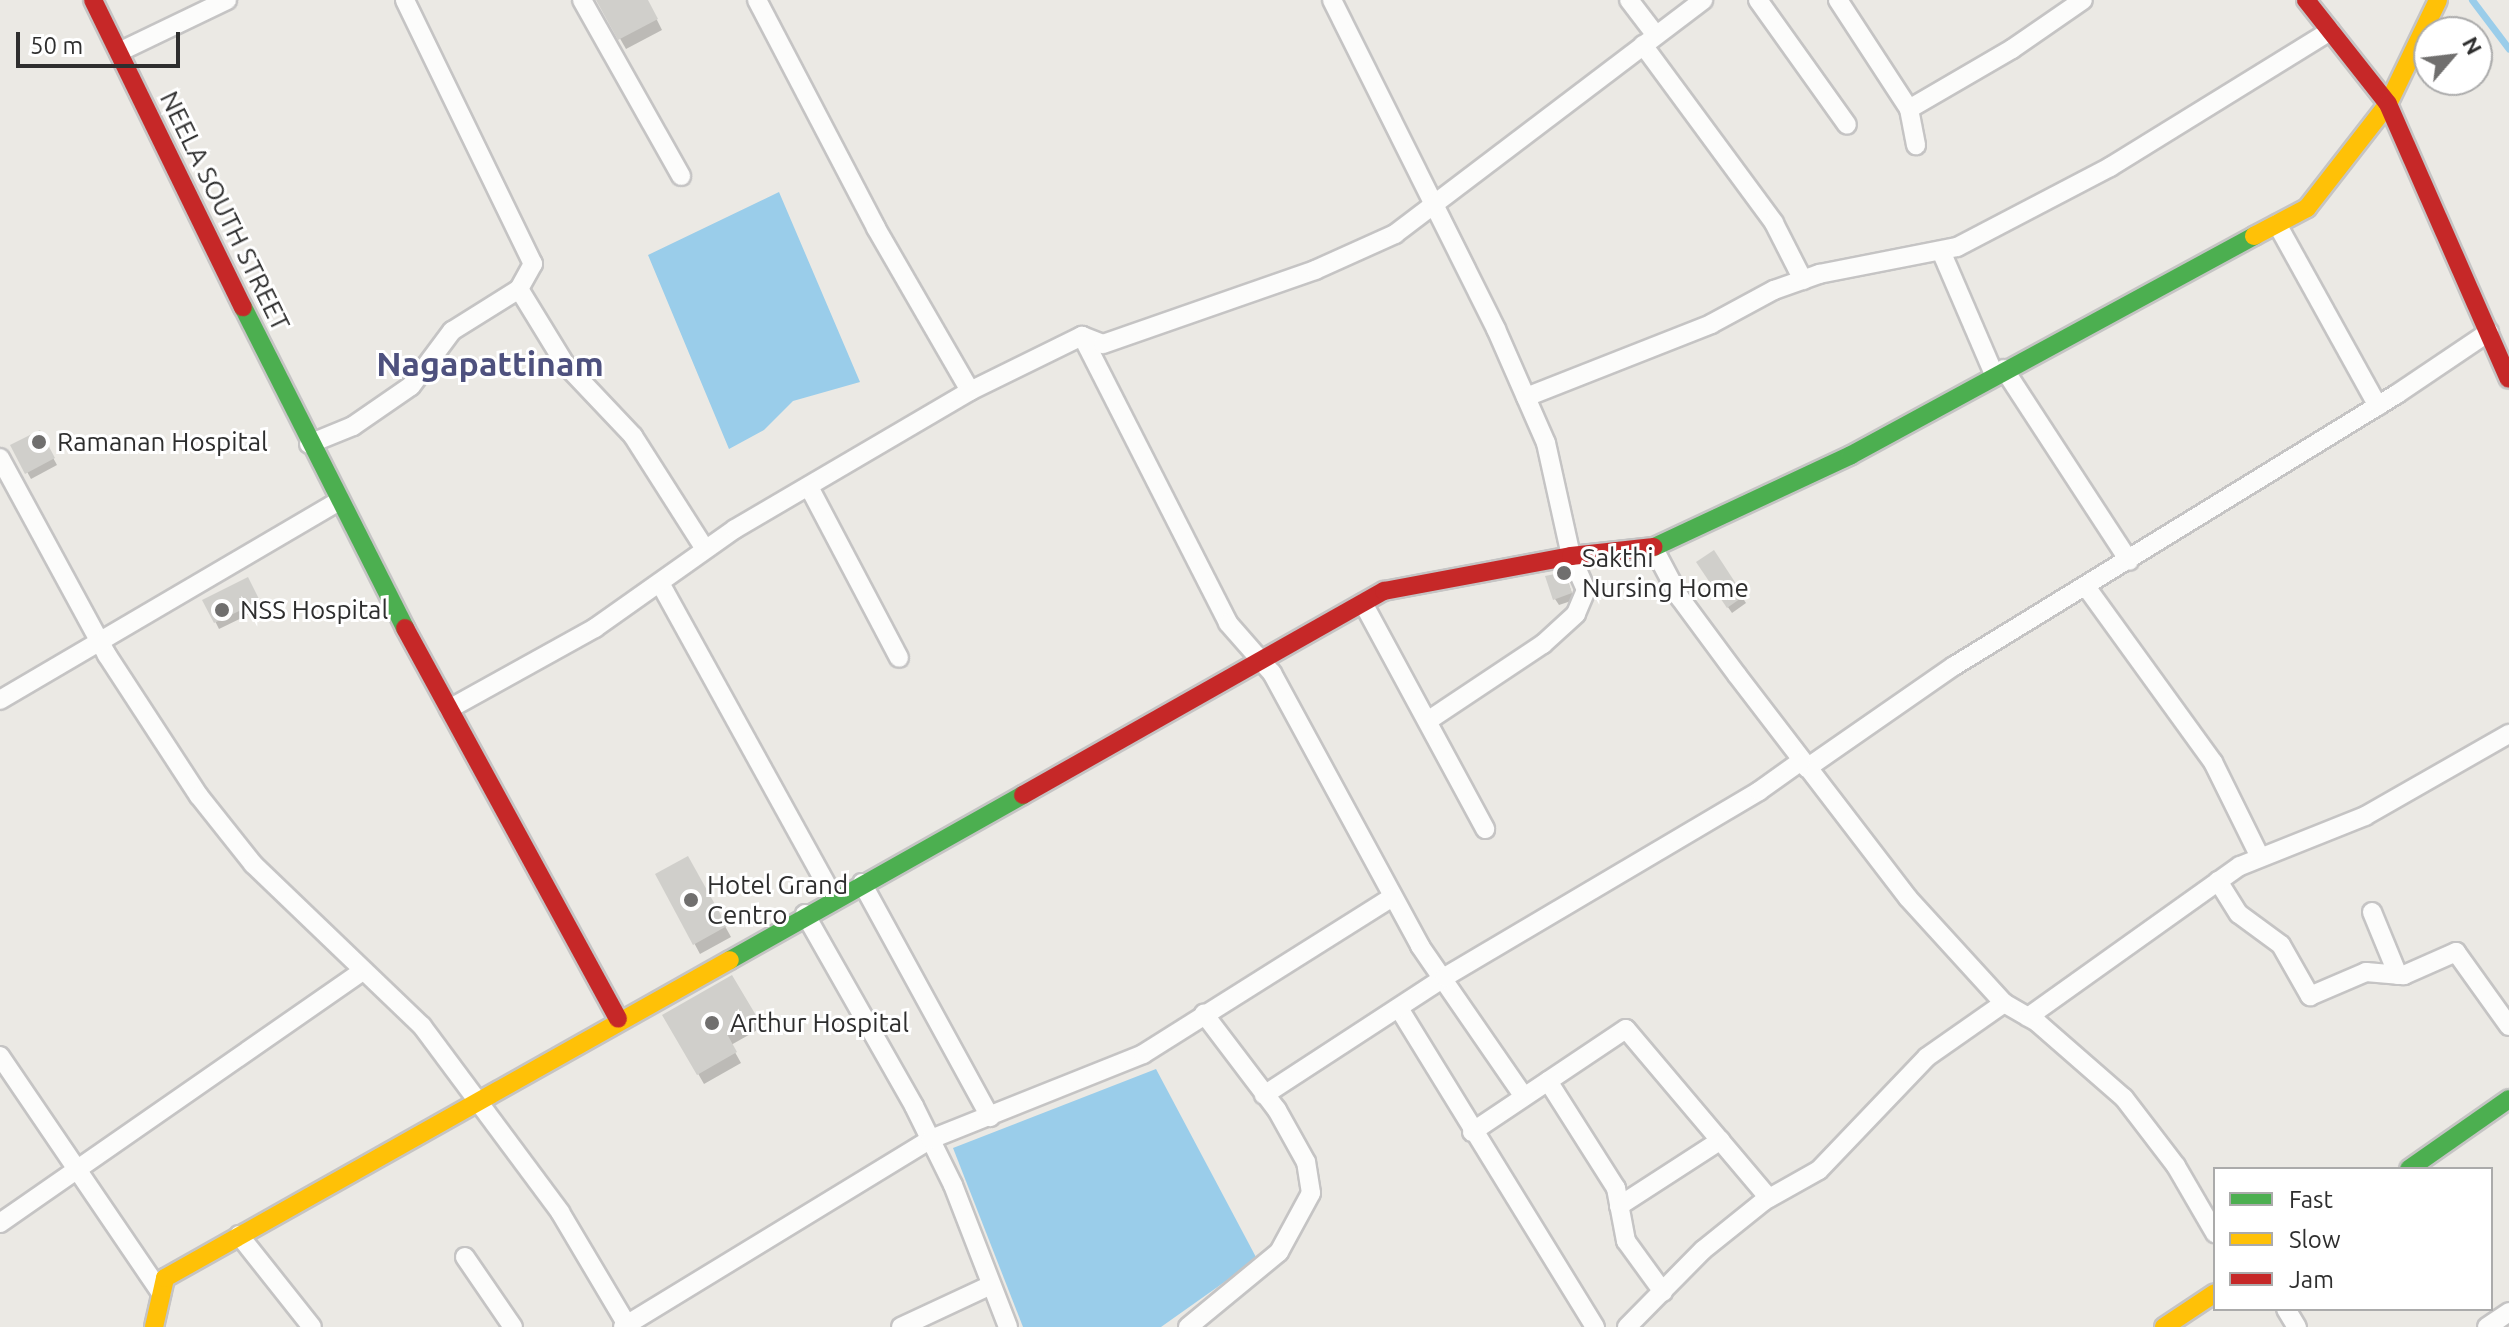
<!DOCTYPE html>
<style>
body{margin:0}
#map{position:relative;width:2509px;height:1327px;overflow:hidden;background:#ebe9e4;font-family:Ubuntu,sans-serif}
div>[style]{position:absolute}
[style*='--x']{left:calc(var(--x)*1px);top:calc(var(--y)*1px);width:calc(var(--w)*1px);rotate:calc(var(--a)*1deg)}
.water>*{inset:0;background:#9acdea}
.shadow>*{inset:0;background:#0003}
.stream>*{height:7px;margin:-3.5px;padding:0 3.5px;transform-origin:3.5px;border-radius:3.5px;background:#9acdea}
.building>*{inset:0;background:#d0cfcb}
.roads{filter:drop-shadow(2px 0 #c5c4c4) drop-shadow(-2px 0 #c5c4c4) drop-shadow(0 2px #c5c4c4) drop-shadow(0 -2px #c5c4c4)}
.street>*{height:18px;margin:-9px;padding:0 9px;transform-origin:9px;border-radius:9px;background:#fcfcfb}
.fast>*{height:18px;margin:-9px;padding:0 9px;transform-origin:9px;border-radius:9px;background:#4caf50}
.slow>*{height:18px;margin:-9px;padding:0 9px;transform-origin:9px;border-radius:9px;background:#ffc107}
.jam>*{height:18px;margin:-9px;padding:0 9px;transform-origin:9px;border-radius:9px;background:#c62828}
.dots>*{width:22px;height:22px;translate:-50% -50%;box-sizing:border-box;border:4px solid #fff;border-radius:50%}
span{translate:-50% -50%;white-space:nowrap;text-align:center;line-height:1.15;-webkit-text-stroke:6px #fff;paint-order:stroke}
.street-label{font-size:26px;color:#2e2e2e}
.poi-label{font-size:26px;color:#2e2e2e}
.left{translate:0 -50%;text-align:left}
.district-label{font-size:34px;color:#4e517e;font-weight:700}
.legend{position:absolute;left:2213px;top:1167px;width:280px;height:144px;box-sizing:border-box;background:#fff;border:2px solid #ababab;margin:0;padding:10px 14px;list-style:none;font-size:24px;color:#2e2e2e}
.legend li{display:flex;align-items:center;gap:16px;height:40px}
.legend b{width:40px;border:2px solid #ababab}
.north{position:absolute;left:2413px;top:16px;width:80px;height:80px;box-sizing:border-box;background:#fff;border:2px solid #ababab;border-radius:50%;rotate:62deg;font-size:22px;font-weight:700;line-height:32px;text-align:center;color:#2e2e2e}
.north::after{content:'';display:block;margin:auto;width:28px;height:36px;background:#706f6e;clip-path:polygon(50% 0,100% 100%,50% 72%,0 100%)}
.scale{position:absolute;left:16px;top:32px;width:164px;height:36px;box-sizing:border-box;border:4px solid #2e2e2e;border-top:0;padding-left:10px;font-size:24px;line-height:28px;white-space:nowrap;color:#2e2e2e;-webkit-text-stroke:6px #fff;paint-order:stroke}
</style>
<div id="map">
<div class="water">
<i style="clip-path:polygon(779px 192px,860px 382px,793px 401px,764px 430px,729px 449px,648px 255px)"></i>
<i style="clip-path:polygon(1156px 1069px,1257px 1259px,1161px 1327px,1023px 1327px,953px 1148px)"></i>
</div>
<div class="shadow">
<i style="clip-path:polygon(598px 0,647px 0,662px 30px,626px 49px)"></i>
<i style="clip-path:polygon(39px 432px,57px 465px,31px 479px,13px 446px)"></i>
<i style="clip-path:polygon(1713px 553px,1746px 603px,1732px 613px,1702px 569px)"></i>
<i style="clip-path:polygon(247px 580px,262px 608px,219px 629px,205px 601px)"></i>
<i style="clip-path:polygon(1568px 581px,1574px 600px,1559px 605px,1555px 599px)"></i>
<i style="clip-path:polygon(688px 859px,731px 937px,700px 954px,658px 875px)"></i>
<i style="clip-path:polygon(732px 978px,761px 1028px,731px 1045px,741px 1063px,704px 1084px,665px 1016px)"></i>
</div>
<div class="stream">
<i style="--x:2472;--y:0;--w:61;--a:52.9"></i>
</div>
<div class="building">
<i style="clip-path:polygon(596px 0,648px 0,658px 19px,618px 40px)"></i>
<i style="clip-path:polygon(40px 430px,55px 458px,25px 474px,10px 445px)"></i>
<i style="clip-path:polygon(1714px 550px,1744px 596px,1727px 608px,1696px 562px)"></i>
<i style="clip-path:polygon(1565px 572px,1572px 593px,1553px 600px,1545px 576px)"></i>
<i style="clip-path:polygon(248px 577px,260px 601px,214px 623px,202px 600px)"></i>
<i style="clip-path:polygon(688px 856px,727px 926px,693px 945px,655px 874px)"></i>
<i style="clip-path:polygon(732px 975px,757px 1017px,727px 1034px,737px 1052px,697px 1075px,662px 1015px)"></i>
</div>
<div class="roads">
<div class="street">
<i style="--x:582;--y:0;--w:202;--a:60.6"></i>
<i style="--x:757;--y:0;--w:257;--a:62.4"></i>
<i style="--x:876;--y:228;--w:188;--a:60"></i>
<i style="--x:1332;--y:0;--w:368;--a:63.5"></i>
<i style="--x:1496;--y:329;--w:124;--a:66.3"></i>
<i style="--x:1546;--y:443;--w:116;--a:77.5"></i>
<i style="--x:1571;--y:556;--w:37;--a:66"></i>
<i style="--x:1586;--y:590;--w:26;--a:113"></i>
<i style="--x:1576;--y:614;--w:45;--a:137.7"></i>
<i style="--x:1543;--y:644;--w:137;--a:146.3"></i>
<i style="--x:1629;--y:0;--w:43;--a:52.6"></i>
<i style="--x:1758;--y:0;--w:153;--a:54.5"></i>
<i style="--x:1838;--y:0;--w:130;--a:56.9"></i>
<i style="--x:1909;--y:109;--w:37;--a:79"></i>
<i style="--x:1643;--y:45;--w:221;--a:53.6"></i>
<i style="--x:1774;--y:223;--w:64;--a:63"></i>
<i style="--x:119;--y:52;--w:120;--a:-25.7"></i>
<i style="--x:1909;--y:109;--w:119;--a:-30.2"></i>
<i style="--x:2012;--y:49;--w:86;--a:-34.6"></i>
<i style="--x:2277;--y:224;--w:208;--a:61"></i>
<i style="--x:1941;--y:251;--w:134;--a:66.7"></i>
<i style="--x:519;--y:289;--w:88;--a:58.5"></i>
<i style="--x:565;--y:364;--w:99;--a:46.6"></i>
<i style="--x:633;--y:436;--w:134;--a:57.5"></i>
<i style="--x:1082;--y:336;--w:322;--a:63"></i>
<i style="--x:1228;--y:623;--w:67;--a:48.7"></i>
<i style="--x:1272;--y:673;--w:311;--a:61.5"></i>
<i style="--x:1420;--y:946;--w:183;--a:55.4"></i>
<i style="--x:2004;--y:369;--w:229;--a:56.9"></i>
<i style="--x:1526;--y:397;--w:199;--a:-21.5"></i>
<i style="--x:1711;--y:324;--w:72;--a:-28.4"></i>
<i style="--x:1774;--y:290;--w:48;--a:-19.6"></i>
<i style="--x:1819;--y:274;--w:141;--a:-11.1"></i>
<i style="--x:1957;--y:247;--w:173;--a:-27.6"></i>
<i style="--x:2110;--y:167;--w:259;--a:-31.7"></i>
<i style="--x:309;--y:444;--w:48;--a:-22.2"></i>
<i style="--x:353;--y:426;--w:70;--a:-34.6"></i>
<i style="--x:411;--y:386;--w:69;--a:-53.3"></i>
<i style="--x:452;--y:331;--w:79;--a:-32.1"></i>
<i style="--x:519;--y:289;--w:29;--a:-61"></i>
<i style="--x:533;--y:264;--w:293;--a:-115.9"></i>
<i style="--x:0;--y:458;--w:224;--a:61.5"></i>
<i style="--x:107;--y:655;--w:168;--a:56.9"></i>
<i style="--x:199;--y:796;--w:87;--a:51.5"></i>
<i style="--x:253;--y:864;--w:234;--a:43.8"></i>
<i style="--x:422;--y:1026;--w:232;--a:53.4"></i>
<i style="--x:560;--y:1212;--w:131;--a:59.3"></i>
<i style="--x:809;--y:487;--w:193;--a:62.2"></i>
<i style="--x:1653;--y:547;--w:58;--a:62.1"></i>
<i style="--x:1680;--y:598;--w:96;--a:53.5"></i>
<i style="--x:1737;--y:675;--w:281;--a:52.5"></i>
<i style="--x:1908;--y:898;--w:142;--a:47.6"></i>
<i style="--x:2004;--y:1003;--w:39;--a:30"></i>
<i style="--x:2038;--y:1023;--w:114;--a:41.1"></i>
<i style="--x:2124;--y:1098;--w:86;--a:52.6"></i>
<i style="--x:2176;--y:1166;--w:78;--a:59.8"></i>
<i style="--x:660;--y:583;--w:360;--a:61.1"></i>
<i style="--x:2087;--y:588;--w:215;--a:54.1"></i>
<i style="--x:2213;--y:762;--w:106;--a:63.7"></i>
<i style="--x:1363;--y:603;--w:257;--a:61.6"></i>
<i style="--x:0;--y:700;--w:391;--a:-30.4"></i>
<i style="--x:449;--y:709;--w:167;--a:-29"></i>
<i style="--x:595;--y:628;--w:171;--a:-35.3"></i>
<i style="--x:735;--y:529;--w:273;--a:-30.4"></i>
<i style="--x:970;--y:391;--w:125;--a:-26.2"></i>
<i style="--x:1082;--y:336;--w:22;--a:21"></i>
<i style="--x:1103;--y:344;--w:225;--a:-19.2"></i>
<i style="--x:1315;--y:270;--w:88;--a:-24.2"></i>
<i style="--x:1395;--y:234;--w:387;--a:-37.2"></i>
<i style="--x:1807;--y:768;--w:179;--a:-34.8"></i>
<i style="--x:1954;--y:666;--w:520;--a:-31.55"></i>
<i style="--x:2397;--y:394;--w:111;--a:-34"></i>
<i style="--x:2218;--y:881;--w:39;--a:58"></i>
<i style="--x:2239;--y:914;--w:52;--a:36.4"></i>
<i style="--x:2281;--y:945;--w:59;--a:60.4"></i>
<i style="--x:2310;--y:996;--w:61;--a:-23.2"></i>
<i style="--x:2366;--y:972;--w:38;--a:5"></i>
<i style="--x:2404;--y:975;--w:57;--a:-23.9"></i>
<i style="--x:2456;--y:952;--w:91;--a:54.4"></i>
<i style="--x:862;--y:883;--w:267;--a:61.3"></i>
<i style="--x:2372;--y:912;--w:68;--a:67.6"></i>
<i style="--x:805;--y:914;--w:221;--a:60.4"></i>
<i style="--x:914;--y:1106;--w:88;--a:63.7"></i>
<i style="--x:953;--y:1185;--w:152;--a:68.8"></i>
<i style="--x:1400;--y:1010;--w:372;--a:58.4"></i>
<i style="--x:2028;--y:1017;--w:260;--a:-35.5"></i>
<i style="--x:2240;--y:866;--w:135;--a:-21.8"></i>
<i style="--x:2365;--y:816;--w:166;--a:-29.7"></i>
<i style="--x:0;--y:1056;--w:287;--a:55.8"></i>
<i style="--x:1548;--y:1081;--w:127;--a:57.6"></i>
<i style="--x:1616;--y:1188;--w:54;--a:79.3"></i>
<i style="--x:1626;--y:1241;--w:63;--a:54"></i>
<i style="--x:1264;--y:1095;--w:216;--a:-33.1"></i>
<i style="--x:1445;--y:977;--w:365;--a:-30.6"></i>
<i style="--x:1759;--y:791;--w:52;--a:-35.5"></i>
<i style="--x:1472;--y:1132;--w:185;--a:-33.8"></i>
<i style="--x:1626;--y:1029;--w:221;--a:49.8"></i>
<i style="--x:1619;--y:1206;--w:121;--a:-32.9"></i>
<i style="--x:0;--y:1223;--w:440;--a:-34.8"></i>
<i style="--x:239;--y:1235;--w:117;--a:51.6"></i>
<i style="--x:465;--y:1257;--w:85;--a:55.6"></i>
<i style="--x:2286;--y:1309;--w:21;--a:59"></i>
<i style="--x:623;--y:1327;--w:361;--a:-31.4"></i>
<i style="--x:931;--y:1139;--w:228;--a:-21.8"></i>
<i style="--x:1143;--y:1054;--w:294;--a:-32.2"></i>
<i style="--x:901;--y:1327;--w:99;--a:-25"></i>
<i style="--x:1188;--y:1327;--w:118;--a:-39.5"></i>
<i style="--x:1279;--y:1252;--w:67;--a:-61.5"></i>
<i style="--x:1311;--y:1193;--w:31;--a:-99"></i>
<i style="--x:1306;--y:1162;--w:60;--a:-119.1"></i>
<i style="--x:1277;--y:1110;--w:121;--a:-127.2"></i>
<i style="--x:1627;--y:1327;--w:108;--a:-45.4"></i>
<i style="--x:1703;--y:1250;--w:78;--a:-38.8"></i>
<i style="--x:1764;--y:1201;--w:63;--a:-29.4"></i>
<i style="--x:1819;--y:1170;--w:156;--a:-46.3"></i>
<i style="--x:1927;--y:1057;--w:94;--a:-35"></i>
<i style="--x:2487;--y:1327;--w:27;--a:-34"></i>
</div>
<div class="fast">
<i style="--x:243;--y:307;--w:360;--a:63.2"></i>
<i style="--x:1654;--y:547;--w:217;--a:-25"></i>
<i style="--x:1851;--y:455;--w:459;--a:-28.5"></i>
<i style="--x:730;--y:960;--w:336;--a:-29.4"></i>
<i style="--x:2409;--y:1169;--w:122;--a:-35"></i>
</div>
<div class="slow">
<i style="--x:2254;--y:236;--w:60;--a:-27.8"></i>
<i style="--x:2307;--y:208;--w:132;--a:-52.1"></i>
<i style="--x:2388;--y:104;--w:115;--a:-64.3"></i>
<i style="--x:154;--y:1327;--w:50;--a:-77.3"></i>
<i style="--x:165;--y:1278;--w:648;--a:-29.37"></i>
<i style="--x:2164;--y:1327;--w:61;--a:-33.7"></i>
</div>
<div class="jam">
<i style="--x:93;--y:0;--w:342;--a:64"></i>
<i style="--x:2306;--y:0;--w:132;--a:51.7"></i>
<i style="--x:2388;--y:104;--w:300;--a:66.3"></i>
<i style="--x:405;--y:628;--w:445;--a:61.4"></i>
<i style="--x:1023;--y:795;--w:415;--a:-29.5"></i>
<i style="--x:1384;--y:591;--w:190;--a:-10.6"></i>
<i style="--x:1571;--y:556;--w:83;--a:-6.2"></i>
</div>
</div>
<div class="dots">
<i style="left:39px;top:442px;background:#706f6e"></i>
<i style="left:1564px;top:573px;background:#706f6e"></i>
<i style="left:222px;top:610px;background:#706f6e"></i>
<i style="left:691px;top:900px;background:#706f6e"></i>
<i style="left:712px;top:1023px;background:#706f6e"></i>
</div>
<div class="street-label">
<span style="left:225px;top:211px;rotate:64deg">NEELA SOUTH STREET</span>
</div>
<div class="poi-label">
<span class="left" style="left:57px;top:442px">Ramanan Hospital</span>
<span class="left" style="left:1582px;top:573px">Sakthi<br>Nursing Home</span>
<span class="left" style="left:240px;top:610px">NSS Hospital</span>
<span class="left" style="left:707px;top:900px">Hotel Grand<br>Centro</span>
<span class="left" style="left:730px;top:1023px">Arthur Hospital</span>
</div>
<div class="district-label">
<span style="left:490px;top:364px">Nagapattinam</span>
</div>
<ul class="legend">
<li><b style="height:10px;background:#4caf50"></b>Fast</li>
<li><b style="height:10px;background:#ffc107"></b>Slow</li>
<li><b style="height:10px;background:#c62828"></b>Jam</li>
</ul>
<div class="north">N</div>
<div class="scale">50 m</div>
</div>
